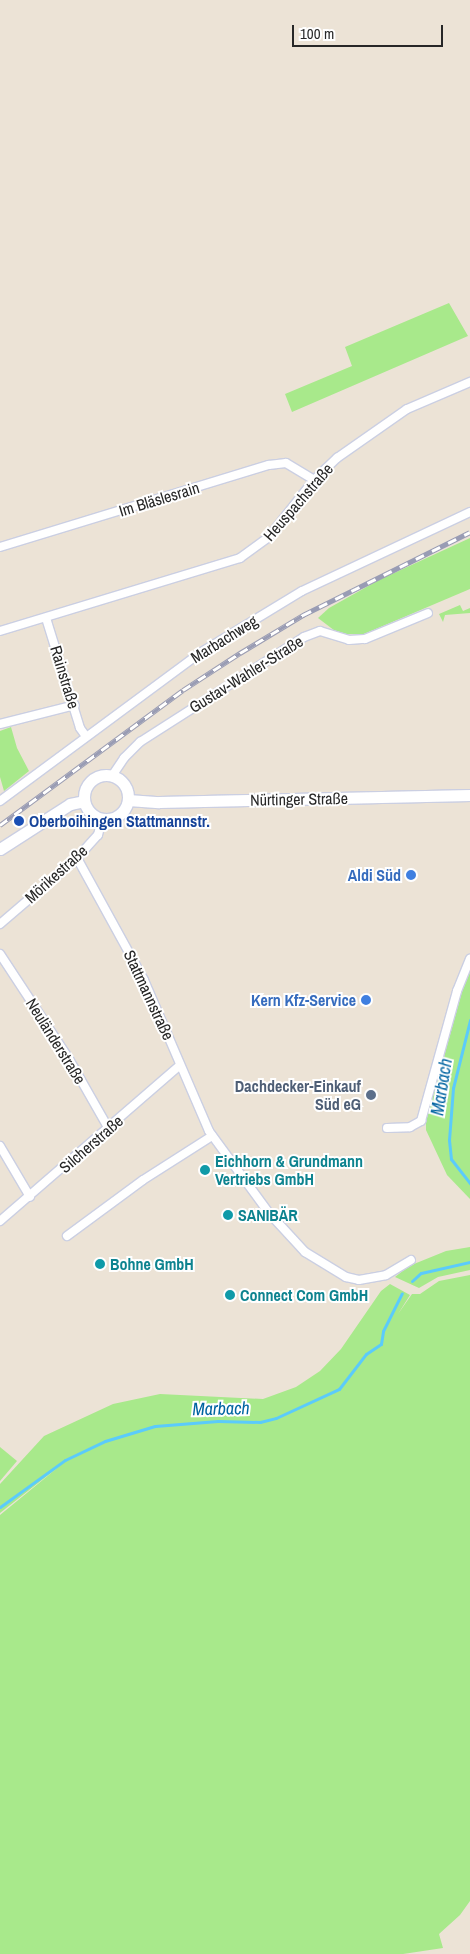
<!DOCTYPE html>
<meta charset="utf-8">
<style>
body{margin:0}
#map{position:relative;width:470px;height:1954px;overflow:hidden;background:#ece3d6;font-family:"Archivo Narrow",sans-serif}
div>[style]{position:absolute}
[style*='--x']{left:calc(var(--x)*1px);top:calc(var(--y)*1px);width:calc(var(--w)*1px);rotate:calc(var(--a)*1deg)}
.green>*{inset:0;background:#a8e98b}
.stream>*{height:3px;margin:-1.5px;padding:0 1.5px;transform-origin:1.5px;border-radius:1.5px;background:#5bcbfb}
.roads{filter:drop-shadow(1px 0 #cbcfe2) drop-shadow(-1px 0 #cbcfe2) drop-shadow(0 1px #cbcfe2) drop-shadow(0 -1px #cbcfe2)}
.street>*{height:8px;margin:-4px;padding:0 4px;transform-origin:4px;border-radius:4px;background:#fff}
.secondary>*{height:11px;margin:-5.5px;padding:0 5.5px;transform-origin:5.5px;border-radius:5.5px;background:#fff}
.secondary>.ring{margin:-5.5px;padding:0;box-sizing:content-box;background:none;border:11px solid #fff;border-radius:50%}
.rail>*{height:5px;margin-top:-2.5px;transform-origin:0;background:repeating-linear-gradient(90deg,#fff 0 9px,#999cb4 0 18px);box-sizing:border-box;border-block:1px solid #999cb4}
.dots>*{width:14px;height:14px;translate:-50% -50%;box-sizing:border-box;border:2px solid #fff;border-radius:50%}
span{translate:-50% -50%;white-space:nowrap;text-align:center;line-height:1.15;-webkit-text-stroke:4px #fff;paint-order:stroke}
.street-label{font-size:16px;color:#272727}
.transit-label{font-size:16px;color:#164399;font-weight:700}
.left{translate:0 -50%;text-align:left}
.shop-label{font-size:16px;color:#366cbe;font-weight:700}
.right{translate:-100% -50%;text-align:right}
.service-label{font-size:16px;color:#4e5e75;font-weight:700}
.culture-label{font-size:16px;color:#0d838f;font-weight:700}
.water-label{font-size:18px;color:#0064a1;font-style:italic}
.scale{position:absolute;left:292px;top:25px;width:151px;height:22px;box-sizing:border-box;border:2px solid #272727;border-top:0;padding-left:6px;font-size:15px;line-height:18px;white-space:nowrap;color:#272727;-webkit-text-stroke:4px #fff;paint-order:stroke}
</style>
<div id="map">
<div class="green">
<i style="clip-path:polygon(449px 303px,468px 336px,292px 412px,285px 394px,352px 366px,345px 347px)"></i>
<i style="clip-path:polygon(470px 538px,470px 589px,364px 634px,339px 634px,318px 618px,329px 608px,379px 580px)"></i>
<i style="clip-path:polygon(460px 605px,463px 611px,470px 608px,470px 613px,445px 615px,443px 622px,439px 614px)"></i>
<i style="clip-path:polygon(11px 727px,17px 748px,29px 771px,4px 791px,0 777px,0 731px)"></i>
<i style="clip-path:polygon(470px 965px,470px 1199px,447px 1175px,426px 1130px,426px 1119px,460px 990px)"></i>
<i style="clip-path:polygon(470px 1247px,470px 1270px,438px 1277px,419px 1288px,395px 1277px,409px 1266px,446px 1251px)"></i>
<i style="clip-path:polygon(470px 1275px,470px 1901px,460px 1915px,439px 1934px,443px 1948px,403px 1954px,0 1954px,0 1515px,61px 1465px,0 1513px,0 1484px,44px 1436px,113px 1404px,160px 1394px,263px 1399px,296px 1387px,320px 1371px,341px 1349px,381px 1291px,390px 1284px,410px 1295px,398px 1314px,412px 1294px,420px 1294px,439px 1281px)"></i>
<i style="clip-path:polygon(0 1447px,17px 1461px,0 1481px)"></i>
</div>
<div class="stream">
<i style="--x:470;--y:1020;--w:70;--a:104"></i>
<i style="--x:453;--y:1088;--w:52;--a:94.4"></i>
<i style="--x:449;--y:1140;--w:19;--a:84"></i>
<i style="--x:451;--y:1159;--w:31;--a:52"></i>
<i style="--x:412;--y:1281;--w:12;--a:-42"></i>
<i style="--x:421;--y:1273;--w:50;--a:-12.7"></i>
<i style="--x:0;--y:1507;--w:80;--a:-35.9"></i>
<i style="--x:65;--y:1460;--w:44;--a:-25.4"></i>
<i style="--x:105;--y:1441;--w:52;--a:-16.7"></i>
<i style="--x:155;--y:1426;--w:63;--a:-4.5"></i>
<i style="--x:218;--y:1421;--w:42;--a:1.4"></i>
<i style="--x:260;--y:1422;--w:16;--a:-14"></i>
<i style="--x:276;--y:1418;--w:69;--a:-24.7"></i>
<i style="--x:339;--y:1389;--w:44;--a:-52.4"></i>
<i style="--x:366;--y:1354;--w:18;--a:-34"></i>
<i style="--x:381;--y:1344;--w:13;--a:-81"></i>
<i style="--x:383;--y:1331;--w:42;--a:-63.4"></i>
</div>
<div class="roads">
<div class="street">
<i style="--x:0;--y:547;--w:281;--a:-17"></i>
<i style="--x:269;--y:465;--w:17;--a:-7"></i>
<i style="--x:286;--y:463;--w:33;--a:31"></i>
<i style="--x:46;--y:618;--w:115;--a:72.8"></i>
<i style="--x:80;--y:728;--w:9;--a:54"></i>
<i style="--x:0;--y:631;--w:251;--a:-16.9"></i>
<i style="--x:240;--y:558;--w:34;--a:-36"></i>
<i style="--x:268;--y:538;--w:74;--a:-51.6"></i>
<i style="--x:314;--y:480;--w:32;--a:-44"></i>
<i style="--x:337;--y:458;--w:85;--a:-35"></i>
<i style="--x:407;--y:409;--w:69;--a:-23.2"></i>
<i style="--x:0;--y:724;--w:77;--a:-14.2"></i>
<i style="--x:112;--y:776;--w:22;--a:-56"></i>
<i style="--x:124;--y:758;--w:23;--a:-45"></i>
<i style="--x:140;--y:742;--w:195;--a:-32.6"></i>
<i style="--x:304;--y:637;--w:17;--a:-21"></i>
<i style="--x:320;--y:631;--w:30;--a:17"></i>
<i style="--x:349;--y:640;--w:16;--a:-4"></i>
<i style="--x:365;--y:639;--w:68;--a:-22.4"></i>
<i style="--x:0;--y:801;--w:249;--a:-36.5"></i>
<i style="--x:200;--y:653;--w:119;--a:-31.3"></i>
<i style="--x:302;--y:591;--w:186;--a:-25.2"></i>
<i style="--x:77;--y:858;--w:139;--a:61.2"></i>
<i style="--x:144;--y:980;--w:164;--a:66.7"></i>
<i style="--x:209;--y:1131;--w:102;--a:53.8"></i>
<i style="--x:269;--y:1213;--w:53;--a:47.3"></i>
<i style="--x:305;--y:1252;--w:48;--a:31.4"></i>
<i style="--x:346;--y:1277;--w:13;--a:13"></i>
<i style="--x:359;--y:1280;--w:27;--a:-10"></i>
<i style="--x:386;--y:1275;--w:29;--a:-31"></i>
<i style="--x:0;--y:924;--w:101;--a:-40.6"></i>
<i style="--x:77;--y:858;--w:31;--a:-48"></i>
<i style="--x:98;--y:835;--w:16;--a:-76"></i>
<i style="--x:0;--y:954;--w:126;--a:56.7"></i>
<i style="--x:69;--y:1059;--w:81;--a:60.3"></i>
<i style="--x:387;--y:1128;--w:23;--a:-2"></i>
<i style="--x:410;--y:1127;--w:13;--a:-29"></i>
<i style="--x:421;--y:1121;--w:135;--a:-74.5"></i>
<i style="--x:457;--y:991;--w:35;--a:-68"></i>
<i style="--x:0;--y:1146;--w:59;--a:59.5"></i>
<i style="--x:0;--y:1221;--w:238;--a:-40.9"></i>
<i style="--x:67;--y:1236;--w:94;--a:-36.4"></i>
<i style="--x:143;--y:1180;--w:82;--a:-32.5"></i>
</div>
<div class="secondary">
<i class="ring" style="left:84px;top:775px;width:33px;height:33px"></i>
<i style="--x:128;--y:800;--w:31;--a:4"></i>
<i style="--x:159;--y:802;--w:311;--a:-1.3"></i>
<i style="--x:0;--y:849;--w:83;--a:-32.7"></i>
<i style="--x:70;--y:804;--w:14;--a:-12"></i>
</div>
</div>
<div class="rail">
<i style="--x:0;--y:825;--w:227;--a:-36.4"></i>
<i style="--x:183;--y:690;--w:68;--a:-33"></i>
<i style="--x:240;--y:653;--w:74;--a:-31.1"></i>
<i style="--x:303;--y:615;--w:186;--a:-26.4"></i>
</div>
<div class="dots">
<i style="left:19px;top:821px;background:#1a4fb4"></i>
<i style="left:411px;top:875px;background:#3f7fe0"></i>
<i style="left:366px;top:1000px;background:#3f7fe0"></i>
<i style="left:371px;top:1095px;background:#5c6f8a"></i>
<i style="left:205px;top:1170px;background:#0f9aa8"></i>
<i style="left:228px;top:1215px;background:#0f9aa8"></i>
<i style="left:100px;top:1264px;background:#0f9aa8"></i>
<i style="left:230px;top:1295px;background:#0f9aa8"></i>
</div>
<div class="street-label">
<span style="left:159px;top:499px;rotate:-17deg">Im Bläslesrain</span>
<span style="left:298px;top:502px;rotate:-49deg">Heuspachstraße</span>
<span style="left:224px;top:639px;rotate:-32deg">Marbachweg</span>
<span style="left:246px;top:674px;rotate:-32deg">Gustav-Wahler-Straße</span>
<span style="left:65px;top:677px;rotate:73deg">Rainstraße</span>
<span style="left:299px;top:799px;rotate:-1deg">Nürtinger Straße</span>
<span style="left:56px;top:874px;rotate:-42deg">Mörikestraße</span>
<span style="left:149px;top:995px;rotate:65deg">Stattmannstraße</span>
<span style="left:56px;top:1041px;rotate:58deg">Neuländerstraße</span>
<span style="left:91px;top:1144px;rotate:-41deg">Silcherstraße</span>
</div>
<div class="transit-label">
<span class="left" style="left:29px;top:821px">Oberboihingen Stattmannstr.</span>
</div>
<div class="shop-label">
<span class="right" style="left:401px;top:875px">Aldi Süd</span>
<span class="right" style="left:356px;top:1000px">Kern Kfz-Service</span>
</div>
<div class="service-label">
<span class="right" style="left:361px;top:1095px">Dachdecker-Einkauf<br>Süd eG</span>
</div>
<div class="culture-label">
<span class="left" style="left:215px;top:1170px">Eichhorn &amp; Grundmann<br>Vertriebs GmbH</span>
<span class="left" style="left:238px;top:1215px">SANIBÄR</span>
<span class="left" style="left:110px;top:1264px">Bohne GmbH</span>
<span class="left" style="left:240px;top:1295px">Connect Com GmbH</span>
</div>
<div class="water-label">
<span style="left:442px;top:1087px;rotate:-81deg">Marbach</span>
<span style="left:221px;top:1409px;rotate:-1deg">Marbach</span>
</div>
<div class="scale">100 m</div>
</div>
